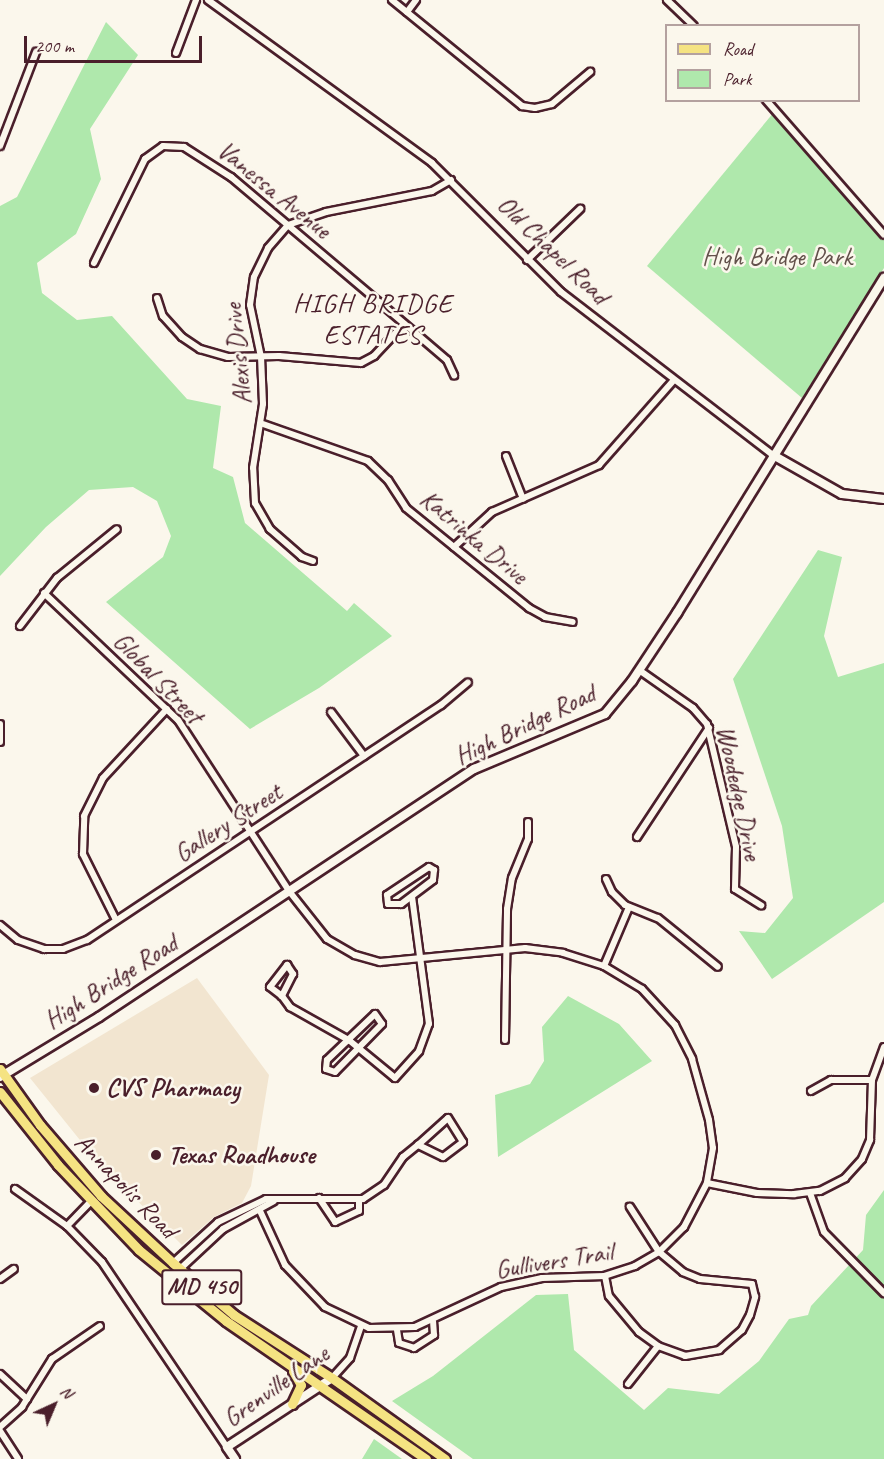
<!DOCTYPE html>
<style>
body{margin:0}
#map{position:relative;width:884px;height:1459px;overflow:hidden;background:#fbf7ec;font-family:Caveat,sans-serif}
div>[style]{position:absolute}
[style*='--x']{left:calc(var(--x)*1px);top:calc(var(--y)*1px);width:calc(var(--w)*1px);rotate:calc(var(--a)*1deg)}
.built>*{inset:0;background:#f2e5d0}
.green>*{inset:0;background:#afe8ac}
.roads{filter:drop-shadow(2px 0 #4a1f2b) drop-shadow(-2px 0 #4a1f2b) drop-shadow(0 2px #4a1f2b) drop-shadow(0 -2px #4a1f2b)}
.minor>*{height:6px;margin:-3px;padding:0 3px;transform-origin:3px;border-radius:3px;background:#fbf7ec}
.tertiary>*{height:8px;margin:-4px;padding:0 4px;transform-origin:4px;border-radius:4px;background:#fbf7ec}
.primary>*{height:9px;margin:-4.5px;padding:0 4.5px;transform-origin:4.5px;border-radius:4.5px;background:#f5e382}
.dots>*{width:16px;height:16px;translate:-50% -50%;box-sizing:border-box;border:3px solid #fbf7ec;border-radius:50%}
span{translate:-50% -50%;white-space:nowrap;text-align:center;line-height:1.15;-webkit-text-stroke:5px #fbf7ec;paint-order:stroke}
.shield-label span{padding:2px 4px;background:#fbf7ec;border:2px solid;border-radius:4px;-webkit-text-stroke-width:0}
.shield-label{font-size:24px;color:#4a1f2b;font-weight:700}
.street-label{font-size:26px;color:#4a1f2b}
.park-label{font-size:26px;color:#63514b}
.poi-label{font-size:26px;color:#4a1f2b;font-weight:700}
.left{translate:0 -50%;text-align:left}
.neighbourhood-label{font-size:27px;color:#4a1f2b;letter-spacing:1.5px}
.legend{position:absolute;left:665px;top:24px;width:195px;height:78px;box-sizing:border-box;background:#fbf7ec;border:2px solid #b4a19f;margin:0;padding:8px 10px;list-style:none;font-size:18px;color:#4a1f2b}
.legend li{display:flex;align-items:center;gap:12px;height:30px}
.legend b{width:30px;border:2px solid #b4a19f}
.north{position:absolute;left:24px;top:1375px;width:60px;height:60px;-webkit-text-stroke:4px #fbf7ec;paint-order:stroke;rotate:44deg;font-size:16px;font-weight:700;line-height:24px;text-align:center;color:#4a1f2b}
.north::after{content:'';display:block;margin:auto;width:21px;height:27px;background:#4a1f2b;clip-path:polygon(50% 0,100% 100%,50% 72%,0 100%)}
.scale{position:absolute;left:24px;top:36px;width:178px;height:27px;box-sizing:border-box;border:3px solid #4a1f2b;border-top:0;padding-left:8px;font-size:18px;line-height:21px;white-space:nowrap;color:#4a1f2b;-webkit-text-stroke:4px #fbf7ec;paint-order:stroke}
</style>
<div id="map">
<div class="built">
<i style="clip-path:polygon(197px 978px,269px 1075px,251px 1186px,242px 1203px,214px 1217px,182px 1245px,96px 1160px,30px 1078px)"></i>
</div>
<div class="green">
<i style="clip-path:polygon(106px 22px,138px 55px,90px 129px,101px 179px,76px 234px,37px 263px,42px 293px,77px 320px,112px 316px,187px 399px,221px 406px,213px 468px,233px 477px,245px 523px,347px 611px,354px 603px,392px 636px,319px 688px,250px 729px,106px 602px,163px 557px,171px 536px,157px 501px,133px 487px,89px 490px,46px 527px,0 576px,0 206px,17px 197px)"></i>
<i style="clip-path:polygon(774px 112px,884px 238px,884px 268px,802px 398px,647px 266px)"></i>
<i style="clip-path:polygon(818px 550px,842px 557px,824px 636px,838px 677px,884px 663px,884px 902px,772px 979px,739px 931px,765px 933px,793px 898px,782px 826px,733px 679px)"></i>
<i style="clip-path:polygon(568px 996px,619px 1024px,652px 1061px,498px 1157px,495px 1095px,530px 1084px,544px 1061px,542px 1027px)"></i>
<i style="clip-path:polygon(884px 1190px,884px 1459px,473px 1459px,392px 1401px,433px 1376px,536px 1295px,568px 1294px,574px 1350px,644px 1410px,668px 1388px,719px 1394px,759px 1361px,789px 1319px,808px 1315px,811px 1306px,863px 1250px,866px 1215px)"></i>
<i style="clip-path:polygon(374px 1439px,402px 1459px,362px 1459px)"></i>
</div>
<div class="roads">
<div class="minor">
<i style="--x:208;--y:0;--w:277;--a:36"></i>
<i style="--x:432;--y:163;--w:182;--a:45"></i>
<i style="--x:561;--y:292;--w:267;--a:37.6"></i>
<i style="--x:392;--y:0;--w:168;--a:39.2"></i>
<i style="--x:522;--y:106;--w:13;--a:9"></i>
<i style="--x:535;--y:108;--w:17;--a:-13"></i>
<i style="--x:552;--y:104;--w:50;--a:-40.1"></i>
<i style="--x:667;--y:0;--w:37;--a:44"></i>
<i style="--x:407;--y:12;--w:15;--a:-53"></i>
<i style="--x:176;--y:53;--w:57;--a:-69.3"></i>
<i style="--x:766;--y:100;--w:179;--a:48.8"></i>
<i style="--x:0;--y:146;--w:101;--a:-69"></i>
<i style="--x:527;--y:260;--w:74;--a:-43.9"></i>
<i style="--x:94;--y:263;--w:116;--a:-63.9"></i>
<i style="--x:145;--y:159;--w:22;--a:-36"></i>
<i style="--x:163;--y:146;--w:21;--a:3"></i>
<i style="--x:184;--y:147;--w:56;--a:32.6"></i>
<i style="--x:231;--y:177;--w:194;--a:40.2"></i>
<i style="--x:379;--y:302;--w:89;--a:40.5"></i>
<i style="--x:447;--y:360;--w:17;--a:65"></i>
<i style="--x:157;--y:298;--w:19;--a:72"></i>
<i style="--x:163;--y:316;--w:28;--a:48"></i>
<i style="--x:182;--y:337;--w:22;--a:34"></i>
<i style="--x:200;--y:349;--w:29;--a:16"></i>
<i style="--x:228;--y:357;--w:51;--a:-1.1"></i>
<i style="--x:279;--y:356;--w:82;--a:4.9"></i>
<i style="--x:361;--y:363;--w:15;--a:-28"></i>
<i style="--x:374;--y:356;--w:44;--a:-46.8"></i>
<i style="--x:263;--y:424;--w:111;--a:19.4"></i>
<i style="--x:368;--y:461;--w:28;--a:44"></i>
<i style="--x:388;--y:480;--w:33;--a:57"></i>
<i style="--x:406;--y:508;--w:159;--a:39.1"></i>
<i style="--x:529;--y:608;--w:18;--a:29"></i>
<i style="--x:545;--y:617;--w:28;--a:10"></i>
<i style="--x:506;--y:456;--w:46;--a:68.4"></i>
<i style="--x:454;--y:547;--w:52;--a:-42.6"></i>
<i style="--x:492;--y:512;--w:117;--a:-23.7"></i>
<i style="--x:599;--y:465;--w:113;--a:-48.6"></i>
<i style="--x:313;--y:561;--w:12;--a:-160"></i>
<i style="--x:302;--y:557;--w:43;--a:-138.8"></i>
<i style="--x:270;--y:529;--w:30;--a:-120"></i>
<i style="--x:255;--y:503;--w:35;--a:-93"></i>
<i style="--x:253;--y:468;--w:65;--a:-81.1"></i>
<i style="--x:263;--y:404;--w:47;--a:-92.4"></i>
<i style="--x:261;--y:357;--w:53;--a:-101.9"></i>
<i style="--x:250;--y:305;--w:28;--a:-82"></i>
<i style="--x:254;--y:277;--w:32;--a:-64"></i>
<i style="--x:268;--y:248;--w:30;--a:-49"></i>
<i style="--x:288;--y:225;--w:40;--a:-18.9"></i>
<i style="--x:326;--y:212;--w:108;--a:-11.2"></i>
<i style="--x:432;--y:191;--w:22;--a:-30"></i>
<i style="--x:44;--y:593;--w:185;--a:43.5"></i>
<i style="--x:178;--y:720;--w:204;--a:57"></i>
<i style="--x:289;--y:891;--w:61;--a:51.6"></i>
<i style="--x:327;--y:939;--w:32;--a:30"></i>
<i style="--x:355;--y:955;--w:26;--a:16"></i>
<i style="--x:380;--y:962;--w:146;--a:-5.5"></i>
<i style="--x:525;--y:948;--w:38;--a:7"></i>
<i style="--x:563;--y:953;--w:43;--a:17.6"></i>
<i style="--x:604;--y:966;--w:44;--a:31.2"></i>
<i style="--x:642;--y:989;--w:49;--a:47.5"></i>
<i style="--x:675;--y:1025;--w:38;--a:63"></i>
<i style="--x:692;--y:1059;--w:63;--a:74.4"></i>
<i style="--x:709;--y:1120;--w:28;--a:82"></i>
<i style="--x:713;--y:1148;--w:36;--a:100"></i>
<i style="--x:707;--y:1183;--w:50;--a:117.6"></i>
<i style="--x:684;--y:1227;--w:35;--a:135"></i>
<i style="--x:659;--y:1252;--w:28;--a:150"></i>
<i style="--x:635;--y:1266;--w:32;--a:162"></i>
<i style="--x:605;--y:1276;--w:63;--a:178.2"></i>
<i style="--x:542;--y:1278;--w:42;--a:167.6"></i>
<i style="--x:501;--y:1287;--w:95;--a:155.1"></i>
<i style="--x:415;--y:1327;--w:46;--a:178.8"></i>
<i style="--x:369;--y:1328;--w:49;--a:-154.5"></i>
<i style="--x:325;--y:1307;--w:58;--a:-133.6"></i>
<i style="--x:285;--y:1265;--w:60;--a:-114.8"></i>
<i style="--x:20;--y:626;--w:61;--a:-52.4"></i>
<i style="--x:57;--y:578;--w:77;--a:-39.2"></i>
<i style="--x:639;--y:670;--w:66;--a:35.1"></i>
<i style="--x:693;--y:708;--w:21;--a:49"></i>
<i style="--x:707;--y:724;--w:126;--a:76.7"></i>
<i style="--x:736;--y:847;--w:42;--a:91.4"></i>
<i style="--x:735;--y:889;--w:31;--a:32"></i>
<i style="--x:331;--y:712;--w:55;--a:53.1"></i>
<i style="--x:0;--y:724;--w:18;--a:90"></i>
<i style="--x:637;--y:837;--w:131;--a:-56.6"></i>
<i style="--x:429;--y:867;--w:6;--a:31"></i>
<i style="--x:434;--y:870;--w:10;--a:96"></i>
<i style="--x:433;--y:880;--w:40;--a:143"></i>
<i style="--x:401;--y:904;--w:13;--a:180"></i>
<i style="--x:388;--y:904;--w:9;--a:-96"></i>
<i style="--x:387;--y:895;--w:50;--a:-33.7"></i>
<i style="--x:606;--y:879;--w:14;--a:65"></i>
<i style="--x:612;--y:892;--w:18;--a:45"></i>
<i style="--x:625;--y:905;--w:35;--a:22"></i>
<i style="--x:658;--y:918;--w:77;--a:39.2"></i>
<i style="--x:116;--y:920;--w:74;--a:-116.6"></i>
<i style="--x:83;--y:854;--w:38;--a:-88"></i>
<i style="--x:84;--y:816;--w:42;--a:-63.4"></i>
<i style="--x:103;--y:778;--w:94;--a:-47.2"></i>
<i style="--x:0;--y:925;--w:23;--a:40"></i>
<i style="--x:18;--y:940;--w:28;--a:19"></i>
<i style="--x:44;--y:949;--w:19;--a:0"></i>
<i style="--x:63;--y:949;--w:26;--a:-21"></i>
<i style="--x:87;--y:940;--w:425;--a:-33.6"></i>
<i style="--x:441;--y:705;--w:35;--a:-40"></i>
<i style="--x:287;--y:965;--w:11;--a:56"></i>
<i style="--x:293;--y:974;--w:25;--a:117"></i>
<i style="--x:282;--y:996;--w:15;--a:-143"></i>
<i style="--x:270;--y:987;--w:28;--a:-52"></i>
<i style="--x:604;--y:966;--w:64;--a:-67"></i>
<i style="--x:282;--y:996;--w:14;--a:54"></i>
<i style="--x:290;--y:1007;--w:69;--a:29.5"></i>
<i style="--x:350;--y:1041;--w:58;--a:39.4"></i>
<i style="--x:395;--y:1078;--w:36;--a:-48"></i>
<i style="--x:419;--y:1051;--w:29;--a:-70"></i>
<i style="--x:429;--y:1024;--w:128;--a:-97.6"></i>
<i style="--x:375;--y:1014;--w:12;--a:55"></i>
<i style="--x:382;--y:1024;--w:67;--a:134.4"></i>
<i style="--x:335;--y:1072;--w:9;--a:-162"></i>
<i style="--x:326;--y:1069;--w:9;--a:-84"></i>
<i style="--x:327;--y:1060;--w:66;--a:-43.8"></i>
<i style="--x:505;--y:1040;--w:131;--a:-89.1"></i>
<i style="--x:507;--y:909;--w:31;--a:-81"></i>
<i style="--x:512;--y:878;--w:42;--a:-67.7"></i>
<i style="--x:528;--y:839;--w:17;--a:-90"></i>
<i style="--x:811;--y:1091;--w:23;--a:-29"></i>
<i style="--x:831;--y:1080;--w:41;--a:0"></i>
<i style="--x:448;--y:1118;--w:28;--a:58"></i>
<i style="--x:463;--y:1142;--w:25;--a:143"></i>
<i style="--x:443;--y:1157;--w:28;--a:-154"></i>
<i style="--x:418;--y:1145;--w:40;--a:-42"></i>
<i style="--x:707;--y:1183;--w:51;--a:11.3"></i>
<i style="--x:757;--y:1193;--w:37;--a:2"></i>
<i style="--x:794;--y:1194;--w:26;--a:-7"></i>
<i style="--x:820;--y:1191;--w:28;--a:-27"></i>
<i style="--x:845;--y:1178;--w:25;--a:-48"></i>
<i style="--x:862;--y:1159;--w:21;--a:-67"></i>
<i style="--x:870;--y:1140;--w:60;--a:-88.1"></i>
<i style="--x:872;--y:1080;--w:35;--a:-70"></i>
<i style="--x:15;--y:1189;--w:64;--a:35.4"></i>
<i style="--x:67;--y:1226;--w:50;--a:45.8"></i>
<i style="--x:102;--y:1262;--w:223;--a:56"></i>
<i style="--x:810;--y:1193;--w:41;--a:70.3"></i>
<i style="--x:824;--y:1232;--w:86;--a:45.5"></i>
<i style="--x:319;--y:1198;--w:29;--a:56"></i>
<i style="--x:335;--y:1222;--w:26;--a:-25"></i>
<i style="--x:359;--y:1211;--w:11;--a:-90"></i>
<i style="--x:67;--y:1226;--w:35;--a:-46"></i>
<i style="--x:173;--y:1263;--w:61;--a:-42.3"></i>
<i style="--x:218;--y:1222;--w:53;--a:-25.6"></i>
<i style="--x:266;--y:1199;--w:97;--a:0"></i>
<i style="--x:363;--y:1199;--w:25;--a:-34"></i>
<i style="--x:384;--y:1185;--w:34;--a:-56"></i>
<i style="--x:403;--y:1157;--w:19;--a:-39"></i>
<i style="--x:180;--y:1269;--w:59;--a:-42.9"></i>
<i style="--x:223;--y:1229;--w:58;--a:-28.8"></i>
<i style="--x:605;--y:1276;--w:20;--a:79"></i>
<i style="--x:609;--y:1296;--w:47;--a:50.2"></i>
<i style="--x:639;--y:1332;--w:24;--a:36"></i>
<i style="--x:658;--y:1346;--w:29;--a:20"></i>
<i style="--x:685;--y:1356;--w:35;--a:-10"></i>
<i style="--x:719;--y:1350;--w:30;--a:-41"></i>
<i style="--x:742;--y:1330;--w:17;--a:-62"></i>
<i style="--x:750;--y:1315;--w:19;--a:-74"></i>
<i style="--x:755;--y:1297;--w:13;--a:-103"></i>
<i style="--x:752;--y:1284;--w:52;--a:-174.5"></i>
<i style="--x:700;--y:1279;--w:18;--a:-158"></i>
<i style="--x:683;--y:1272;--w:31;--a:-140"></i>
<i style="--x:659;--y:1252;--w:54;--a:-122.8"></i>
<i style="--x:0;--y:1279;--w:17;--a:-36"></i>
<i style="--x:397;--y:1330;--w:13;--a:81"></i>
<i style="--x:399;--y:1343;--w:16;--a:18"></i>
<i style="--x:414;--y:1348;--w:24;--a:-33"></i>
<i style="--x:434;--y:1335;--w:13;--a:-94"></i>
<i style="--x:0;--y:1374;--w:37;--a:43"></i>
<i style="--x:332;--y:1378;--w:27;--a:-48"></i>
<i style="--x:350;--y:1358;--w:34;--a:-71"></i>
<i style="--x:628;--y:1384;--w:48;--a:-51.7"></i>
<i style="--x:0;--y:1427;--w:30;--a:-42"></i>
<i style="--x:22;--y:1407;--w:57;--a:-58"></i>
<i style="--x:52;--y:1359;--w:58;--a:-34.5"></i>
<i style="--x:0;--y:1431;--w:33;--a:57"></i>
</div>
<div class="tertiary">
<i style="--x:773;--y:455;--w:79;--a:29.5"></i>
<i style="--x:842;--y:494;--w:42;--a:6.8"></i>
<i style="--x:0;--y:1077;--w:116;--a:-31.2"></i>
<i style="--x:99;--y:1017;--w:450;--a:-33.5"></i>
<i style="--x:474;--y:769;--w:142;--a:-22.8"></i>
<i style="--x:605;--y:714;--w:43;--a:-50.7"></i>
<i style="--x:632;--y:681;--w:82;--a:-56.5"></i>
<i style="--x:677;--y:613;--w:394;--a:-58.3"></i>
<i style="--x:235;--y:1459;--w:14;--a:-124"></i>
<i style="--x:227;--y:1447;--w:126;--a:-33.3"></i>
</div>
<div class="primary">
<i style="--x:0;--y:1069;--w:69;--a:54.5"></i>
<i style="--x:40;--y:1125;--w:94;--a:49.3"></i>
<i style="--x:101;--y:1196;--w:98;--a:42.9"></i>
<i style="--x:173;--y:1263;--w:80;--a:40.4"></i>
<i style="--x:234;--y:1315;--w:117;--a:32.7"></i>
<i style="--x:332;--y:1378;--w:139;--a:35.6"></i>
<i style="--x:0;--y:1092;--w:93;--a:51.5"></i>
<i style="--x:58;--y:1165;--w:117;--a:46.4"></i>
<i style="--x:139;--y:1250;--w:112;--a:39.2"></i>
<i style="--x:226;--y:1321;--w:243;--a:34.6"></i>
<i style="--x:292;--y:1404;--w:21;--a:-65"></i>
<i style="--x:301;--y:1385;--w:16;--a:-120"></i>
</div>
</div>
<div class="dots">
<i style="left:94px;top:1088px;background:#4a1f2b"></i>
<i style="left:156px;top:1155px;background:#4a1f2b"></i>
</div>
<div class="shield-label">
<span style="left:202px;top:1287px">MD 450</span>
</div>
<div class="street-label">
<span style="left:274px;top:190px;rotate:39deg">Vanessa Avenue</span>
<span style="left:553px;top:250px;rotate:44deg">Old Chapel Road</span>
<span style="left:238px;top:354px;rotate:-96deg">Alexis Drive</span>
<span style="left:474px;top:537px;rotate:40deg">Katrinka Drive</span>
<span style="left:158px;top:678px;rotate:46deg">Global Street</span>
<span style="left:525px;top:725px;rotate:-26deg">High Bridge Road</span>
<span style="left:739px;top:793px;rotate:78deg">Woodedge Drive</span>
<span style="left:228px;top:823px;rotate:-33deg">Gallery Street</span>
<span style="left:111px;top:982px;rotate:-33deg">High Bridge Road</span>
<span style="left:126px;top:1186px;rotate:46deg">Annapolis Road</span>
<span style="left:554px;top:1261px;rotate:-9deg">Gullivers Trail</span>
<span style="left:276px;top:1386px;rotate:-35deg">Grenville Lane</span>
</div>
<div class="park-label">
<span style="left:777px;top:257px">High Bridge Park</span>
</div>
<div class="poi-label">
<span class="left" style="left:106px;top:1088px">CVS Pharmacy</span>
<span class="left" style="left:168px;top:1155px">Texas Roadhouse</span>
</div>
<div class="neighbourhood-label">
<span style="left:373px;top:319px">HIGH BRIDGE<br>ESTATES</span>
</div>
<ul class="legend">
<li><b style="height:8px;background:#f5e382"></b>Road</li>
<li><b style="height:16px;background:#afe8ac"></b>Park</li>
</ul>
<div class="north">N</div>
<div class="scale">200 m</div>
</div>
